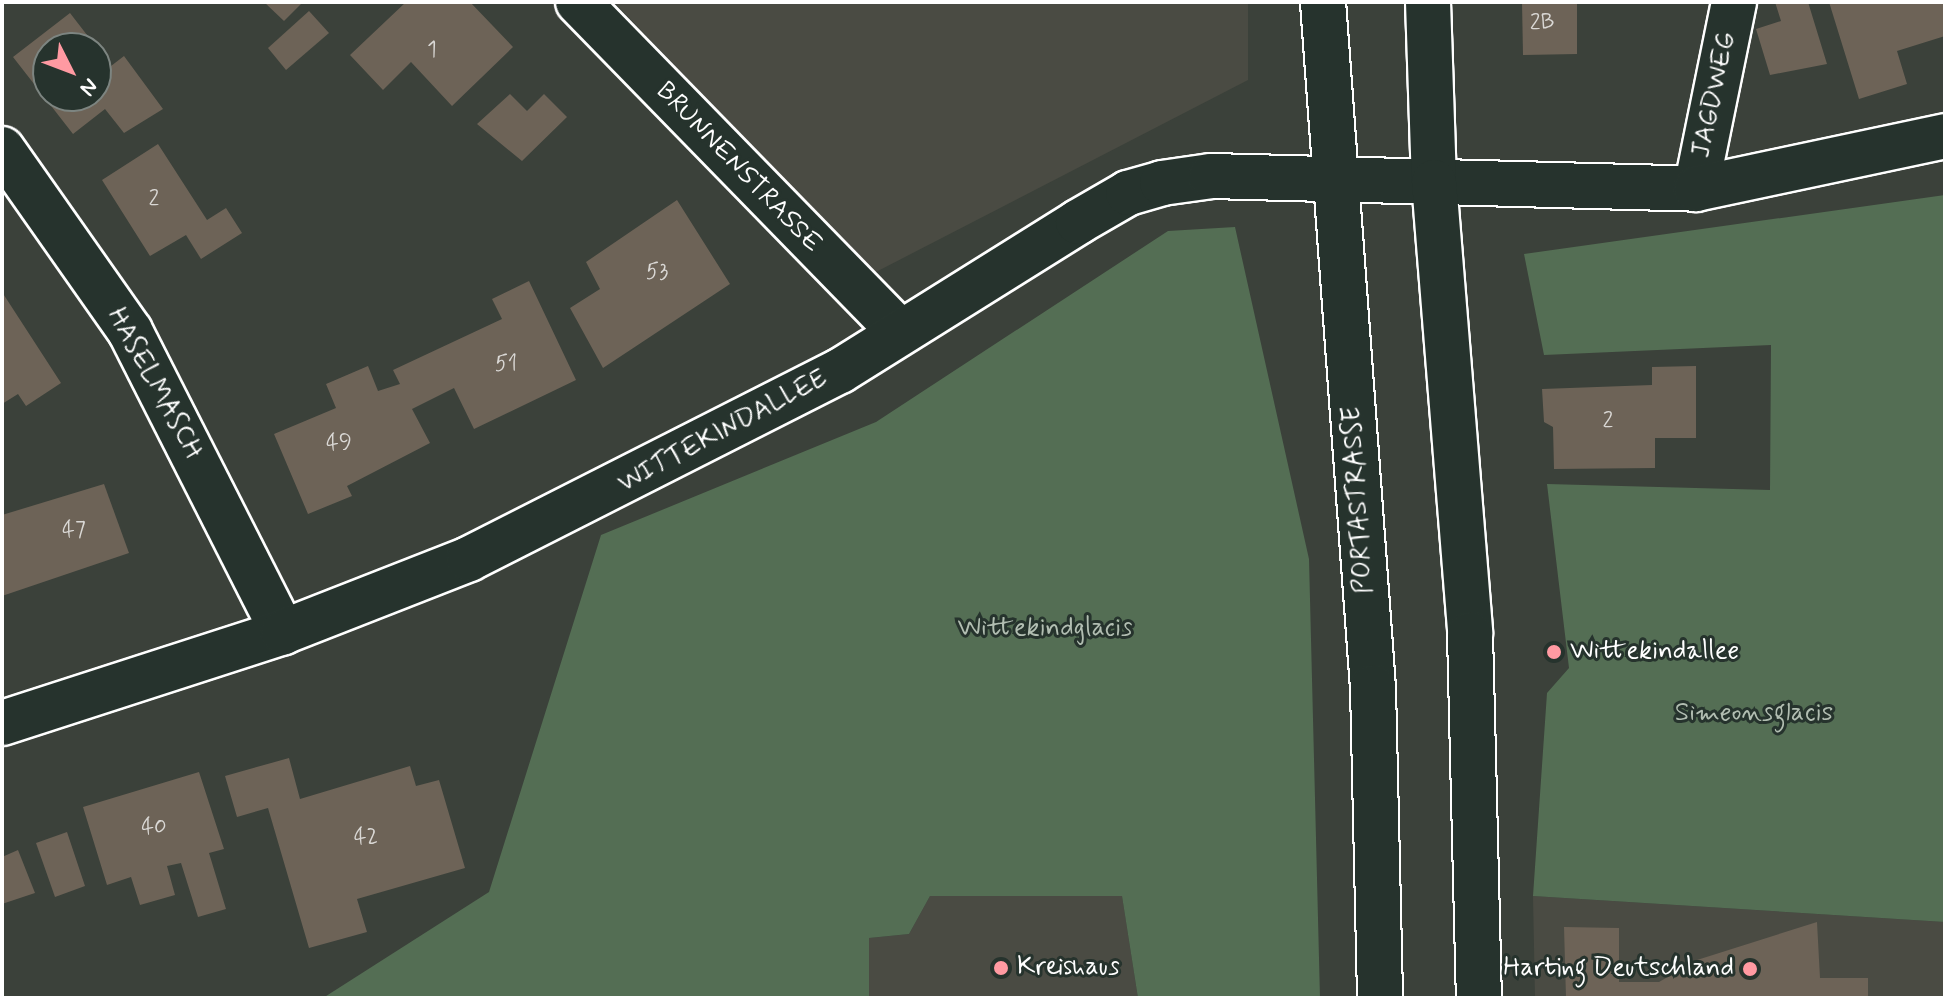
<!DOCTYPE html>
<style>
body{margin:0}
#map{position:relative;width:1947px;height:1000px;overflow:hidden;background:#3b413a;font-family:Mynerve,sans-serif}
div>[style]{position:absolute}
[style*='--x']{left:calc(var(--x)*1px);top:calc(var(--y)*1px);width:calc(var(--w)*1px);rotate:calc(var(--a)*1deg)}
.built>*{inset:0;background:#4a4b43}
.green>*{inset:0;background:#546e54}
.building>*{inset:0;background:#6d6357}
.roads{filter:drop-shadow(2px 0 #fff) drop-shadow(-2px 0 #fff) drop-shadow(0 2px #fff) drop-shadow(0 -2px #fff)}
.minor>*{height:44px;margin:-22px;padding:0 22px;transform-origin:22px;border-radius:22px;background:#26332d}
.major>*{height:44px;margin:-22px;padding:0 22px;transform-origin:22px;border-radius:22px;background:#26332d}
.dots>*{width:22px;height:22px;translate:-50% -50%;box-sizing:border-box;border:4px solid #26332d;border-radius:50%}
span{translate:-50% -50%;white-space:nowrap;text-align:center;line-height:1.15;-webkit-text-stroke:6px #26332d;paint-order:stroke}
.number-label{font-size:22px;color:#dad8d5}
.number-label span{-webkit-text-stroke-width:0}
.street-label{font-size:26px;color:#fff}
.park-label{font-size:26px;color:#b2beb2}
.poi-label{font-size:26px;color:#fff}
.left{translate:0 -50%;text-align:left}
.right{translate:-100% -50%;text-align:right}
.frame{position:absolute;inset:0;border:4px solid #fff;pointer-events:none}
.north{position:absolute;left:32px;top:32px;width:80px;height:80px;box-sizing:border-box;background:#26332d;border:2px solid #7d8581;border-radius:50%;rotate:132deg;font-size:22px;font-weight:700;line-height:32px;text-align:center;color:#fff}
.north::after{content:'';display:block;margin:auto;width:28px;height:36px;background:#ff9aa2;clip-path:polygon(50% 0,100% 100%,50% 72%,0 100%)}
</style>
<div id="map">
<div class="built">
<i style="clip-path:polygon(614px 2px,1248px 2px,1248px 80px,874px 273px)"></i>
<i style="clip-path:polygon(930px 896px,1122px 896px,1138px 998px,869px 998px,869px 938px,909px 934px)"></i>
<i style="clip-path:polygon(1533px 896px,1945px 922px,1945px 998px,1535px 998px)"></i>
</div>
<div class="green">
<i style="clip-path:polygon(1945px 195px,1945px 922px,1533px 896px,1547px 693px,1569px 668px,1547px 484px,1770px 490px,1771px 345px,1544px 355px,1524px 254px)"></i>
<i style="clip-path:polygon(1235px 227px,1309px 559px,1320px 998px,1138px 998px,1122px 896px,930px 896px,909px 934px,869px 938px,869px 998px,323px 998px,489px 892px,601px 535px,876px 422px,1168px 231px)"></i>
</div>
<div class="building">
<i style="clip-path:polygon(264px 2px,303px 2px,284px 21px)"></i>
<i style="clip-path:polygon(406px 2px,470px 2px,513px 47px,452px 106px,411px 62px,383px 90px,350px 55px)"></i>
<i style="clip-path:polygon(1522px 2px,1577px 2px,1577px 54px,1523px 55px)"></i>
<i style="clip-path:polygon(1775px 2px,1808px 2px,1827px 64px,1770px 75px,1756px 29px,1781px 21px)"></i>
<i style="clip-path:polygon(1829px 2px,1945px 2px,1945px 36px,1897px 51px,1907px 84px,1859px 99px)"></i>
<i style="clip-path:polygon(309px 11px,329px 33px,286px 70px,268px 48px)"></i>
<i style="clip-path:polygon(evenodd,70px 13px,111px 66px,124px 56px,163px 109px,124px 133px,105px 109px,73px 134px,13px 57px,70px 13px,48px 48px,96px 48px,96px 96px,48px 96px,48px 48px)"></i>
<i style="clip-path:polygon(510px 94px,527px 111px,544px 94px,567px 117px,522px 161px,477px 124px)"></i>
<i style="clip-path:polygon(158px 144px,207px 220px,226px 208px,242px 233px,201px 259px,186px 235px,150px 256px,102px 180px)"></i>
<i style="clip-path:polygon(677px 200px,730px 284px,603px 368px,570px 308px,600px 289px,586px 262px)"></i>
<i style="clip-path:polygon(529px 281px,576px 380px,474px 429px,454px 388px,412px 409px,430px 443px,347px 486px,352px 496px,308px 514px,274px 434px,336px 408px,326px 384px,368px 366px,378px 391px,400px 384px,393px 370px,502px 319px,492px 299px)"></i>
<i style="clip-path:polygon(2px 292px,61px 383px,26px 406px,18px 394px,2px 404px)"></i>
<i style="clip-path:polygon(1696px 366px,1696px 438px,1655px 438px,1655px 468px,1554px 469px,1553px 427px,1544px 422px,1542px 389px,1652px 385px,1652px 367px)"></i>
<i style="clip-path:polygon(104px 484px,129px 553px,2px 596px,2px 515px)"></i>
<i style="clip-path:polygon(289px 758px,300px 799px,410px 766px,416px 786px,439px 780px,465px 868px,357px 899px,367px 932px,309px 948px,268px 808px,237px 817px,225px 776px)"></i>
<i style="clip-path:polygon(199px 772px,224px 849px,209px 853px,226px 909px,198px 917px,181px 863px,167px 866px,175px 895px,140px 905px,131px 877px,107px 885px,83px 807px)"></i>
<i style="clip-path:polygon(67px 832px,85px 886px,55px 897px,36px 843px)"></i>
<i style="clip-path:polygon(18px 850px,35px 893px,2px 904px,2px 857px)"></i>
<i style="clip-path:polygon(1817px 922px,1820px 978px,1868px 978px,1868px 998px,1566px 998px,1564px 927px,1619px 928px,1619px 982px,1659px 982px,1697px 960px)"></i>
</div>
<div class="roads">
<div class="minor">
<i style="--x:578;--y:2;--w:461;--a:45.7"></i>
<i style="--x:2;--y:149;--w:223;--a:54.9"></i>
<i style="--x:130;--y:331;--w:338;--a:63.1"></i>
<i style="--x:1696;--y:189;--w:191;--a:-78.5"></i>
<i style="--x:2;--y:723;--w:295;--a:-17.9"></i>
<i style="--x:283;--y:632;--w:200;--a:-21.4"></i>
<i style="--x:469;--y:559;--w:416;--a:-26.9"></i>
<i style="--x:840;--y:371;--w:281;--a:-32"></i>
<i style="--x:1078;--y:222;--w:58;--a:-30.1"></i>
<i style="--x:1128;--y:193;--w:35;--a:-16"></i>
<i style="--x:1162;--y:183;--w:49;--a:-8.1"></i>
<i style="--x:1211;--y:176;--w:485;--a:1.5"></i>
<i style="--x:1696;--y:189;--w:255;--a:-12"></i>
</div>
<div class="major">
<i style="--x:1323;--y:2;--w:687;--a:85.83"></i>
<i style="--x:1373;--y:687;--w:311;--a:88.7"></i>
<i style="--x:1428;--y:2;--w:180;--a:88.1"></i>
<i style="--x:1434;--y:182;--w:453;--a:85.4"></i>
<i style="--x:1470;--y:634;--w:364;--a:88.6"></i>
</div>
</div>
<div class="dots">
<i style="left:1554px;top:652px;background:#ff9aa2"></i>
<i style="left:1001px;top:968px;background:#ff9aa2"></i>
<i style="left:1750px;top:969px;background:#ff9aa2"></i>
</div>
<div class="number-label">
<span style="left:1542px;top:24px">2B</span>
<span style="left:432px;top:51px">1</span>
<span style="left:154px;top:200px">2</span>
<span style="left:657px;top:273px">53</span>
<span style="left:506px;top:365px">51</span>
<span style="left:1608px;top:422px">2</span>
<span style="left:339px;top:444px">49</span>
<span style="left:74px;top:531px">47</span>
<span style="left:154px;top:828px">40</span>
<span style="left:366px;top:838px">42</span>
</div>
<div class="street-label">
<span style="left:1715px;top:95px;rotate:-78deg">JAGDWEG</span>
<span style="left:738px;top:168px;rotate:46deg">BRUNNENSTRASSE</span>
<span style="left:154px;top:384px;rotate:61deg">HASELMASCH</span>
<span style="left:723px;top:432px;rotate:-28deg">WITTEKINDALLEE</span>
<span style="left:1359px;top:500px;rotate:-94deg">PORTASTRASSE</span>
</div>
<div class="park-label">
<span style="left:1045px;top:629px">Wittekindglacis</span>
<span style="left:1754px;top:714px">Simeonsglacis</span>
</div>
<div class="poi-label">
<span class="left" style="left:1570px;top:652px">Wittekindallee</span>
<span class="left" style="left:1017px;top:968px">Kreishaus</span>
<span class="right" style="left:1734px;top:969px">Harting Deutschland</span>
</div>
<div class="frame"></div>
<div class="north">N</div>
</div>
